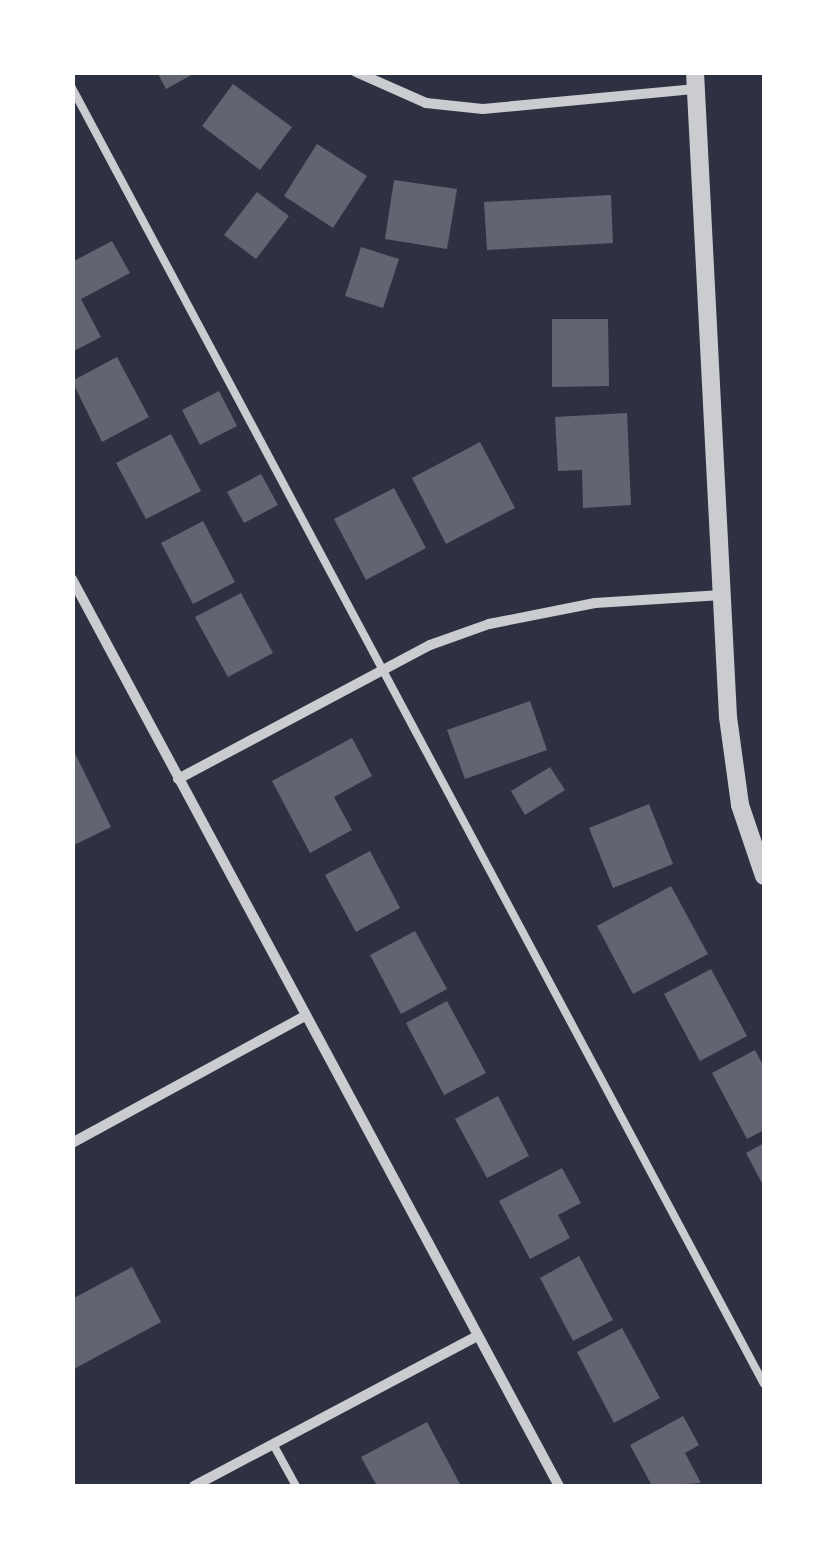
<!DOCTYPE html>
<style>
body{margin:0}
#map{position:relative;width:837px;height:1559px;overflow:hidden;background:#2d3142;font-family:"Fira Sans Condensed",sans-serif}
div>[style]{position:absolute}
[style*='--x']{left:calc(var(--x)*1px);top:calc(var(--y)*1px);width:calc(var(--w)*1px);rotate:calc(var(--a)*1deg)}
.building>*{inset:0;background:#626471}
.service>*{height:8px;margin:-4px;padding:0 4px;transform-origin:4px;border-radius:4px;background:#caccd0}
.minor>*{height:10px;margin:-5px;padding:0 5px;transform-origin:5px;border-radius:5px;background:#caccd0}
.tertiary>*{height:18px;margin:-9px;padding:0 9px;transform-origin:9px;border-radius:9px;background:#caccd0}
span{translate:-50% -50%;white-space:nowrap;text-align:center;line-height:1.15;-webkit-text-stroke:8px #fff;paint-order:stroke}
.frame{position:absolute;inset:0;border:75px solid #fff;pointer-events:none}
</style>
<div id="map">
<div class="building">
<i style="clip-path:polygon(157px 72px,197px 72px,166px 89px)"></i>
<i style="clip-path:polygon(233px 84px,292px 127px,260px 170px,202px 126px)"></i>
<i style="clip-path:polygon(317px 144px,367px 176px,333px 228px,284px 196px)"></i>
<i style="clip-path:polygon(394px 180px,457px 189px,447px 249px,385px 239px)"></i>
<i style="clip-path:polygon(257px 192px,289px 216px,256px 259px,224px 235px)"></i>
<i style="clip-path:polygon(611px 195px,613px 243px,487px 250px,484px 202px)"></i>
<i style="clip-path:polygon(112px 241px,130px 273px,81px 299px,101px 337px,72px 352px,72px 262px)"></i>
<i style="clip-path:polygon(361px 247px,399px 259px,383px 308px,345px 296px)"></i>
<i style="clip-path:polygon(552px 319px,608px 319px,609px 386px,552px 387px)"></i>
<i style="clip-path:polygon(117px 357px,149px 417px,102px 442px,72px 381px)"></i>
<i style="clip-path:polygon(219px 391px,237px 426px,200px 445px,182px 410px)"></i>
<i style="clip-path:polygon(627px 413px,631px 505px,583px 508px,582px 470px,558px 471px,555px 417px)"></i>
<i style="clip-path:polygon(171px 434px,201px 491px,146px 519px,116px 463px)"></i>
<i style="clip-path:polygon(480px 442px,515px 508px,446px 544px,412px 478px)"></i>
<i style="clip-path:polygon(261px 474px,278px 505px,244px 523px,227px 492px)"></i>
<i style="clip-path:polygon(394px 488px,426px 548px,366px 580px,334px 519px)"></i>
<i style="clip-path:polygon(203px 521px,235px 582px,193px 604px,161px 543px)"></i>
<i style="clip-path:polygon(241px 593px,273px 653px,228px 677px,195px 617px)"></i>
<i style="clip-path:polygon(530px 701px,547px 750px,465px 779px,447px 730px)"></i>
<i style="clip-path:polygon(352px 738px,372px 776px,334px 797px,352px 830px,310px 853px,272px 781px)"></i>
<i style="clip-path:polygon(72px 747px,111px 827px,72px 846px)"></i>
<i style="clip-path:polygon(550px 767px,565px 790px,525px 815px,511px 791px)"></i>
<i style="clip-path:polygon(649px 804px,673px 864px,613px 888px,589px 828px)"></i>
<i style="clip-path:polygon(370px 851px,400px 908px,356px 932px,325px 875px)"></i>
<i style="clip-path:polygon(671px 886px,708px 954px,633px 994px,597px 926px)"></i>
<i style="clip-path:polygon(415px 931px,447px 989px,401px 1014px,370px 955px)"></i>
<i style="clip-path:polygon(711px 969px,747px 1036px,700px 1061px,664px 994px)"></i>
<i style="clip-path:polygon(447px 1001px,486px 1073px,444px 1095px,406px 1023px)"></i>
<i style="clip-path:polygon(755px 1050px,764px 1067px,764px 1130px,747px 1139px,712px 1073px)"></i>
<i style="clip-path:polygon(498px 1096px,529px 1156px,487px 1178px,455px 1119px)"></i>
<i style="clip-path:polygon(764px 1143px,764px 1187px,746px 1153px)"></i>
<i style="clip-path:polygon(562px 1168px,581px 1203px,558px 1215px,570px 1238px,530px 1259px,499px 1201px)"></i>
<i style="clip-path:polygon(579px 1256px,613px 1320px,573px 1341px,540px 1278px)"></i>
<i style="clip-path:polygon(132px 1267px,161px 1322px,72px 1370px,72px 1299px)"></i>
<i style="clip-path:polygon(622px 1328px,660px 1398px,614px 1423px,577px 1352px)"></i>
<i style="clip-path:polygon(683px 1416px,699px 1445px,685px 1453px,701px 1483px,652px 1486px,630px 1445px)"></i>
<i style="clip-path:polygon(427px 1422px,460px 1484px,377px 1486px,361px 1457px)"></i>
</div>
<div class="service">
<i style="--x:72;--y:88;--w:1469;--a:61.9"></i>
<i style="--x:273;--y:1444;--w:48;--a:61.3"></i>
</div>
<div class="minor">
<i style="--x:356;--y:72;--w:77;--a:23.9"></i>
<i style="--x:426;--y:103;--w:57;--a:6"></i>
<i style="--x:483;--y:109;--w:214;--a:-5.4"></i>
<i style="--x:72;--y:579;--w:1029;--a:61.77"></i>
<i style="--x:178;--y:779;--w:285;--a:-28"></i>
<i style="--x:430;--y:645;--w:63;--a:-19.6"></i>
<i style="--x:489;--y:624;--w:108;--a:-11.2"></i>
<i style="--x:595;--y:603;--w:127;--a:-3.6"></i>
<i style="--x:72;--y:1143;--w:265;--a:-28.6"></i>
<i style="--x:194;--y:1486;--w:320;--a:-27.9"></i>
</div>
<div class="tertiary">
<i style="--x:695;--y:72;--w:646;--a:87.07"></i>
<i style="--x:728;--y:717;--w:89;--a:82.2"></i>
<i style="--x:740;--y:805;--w:75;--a:71.3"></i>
</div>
<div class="frame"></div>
</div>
